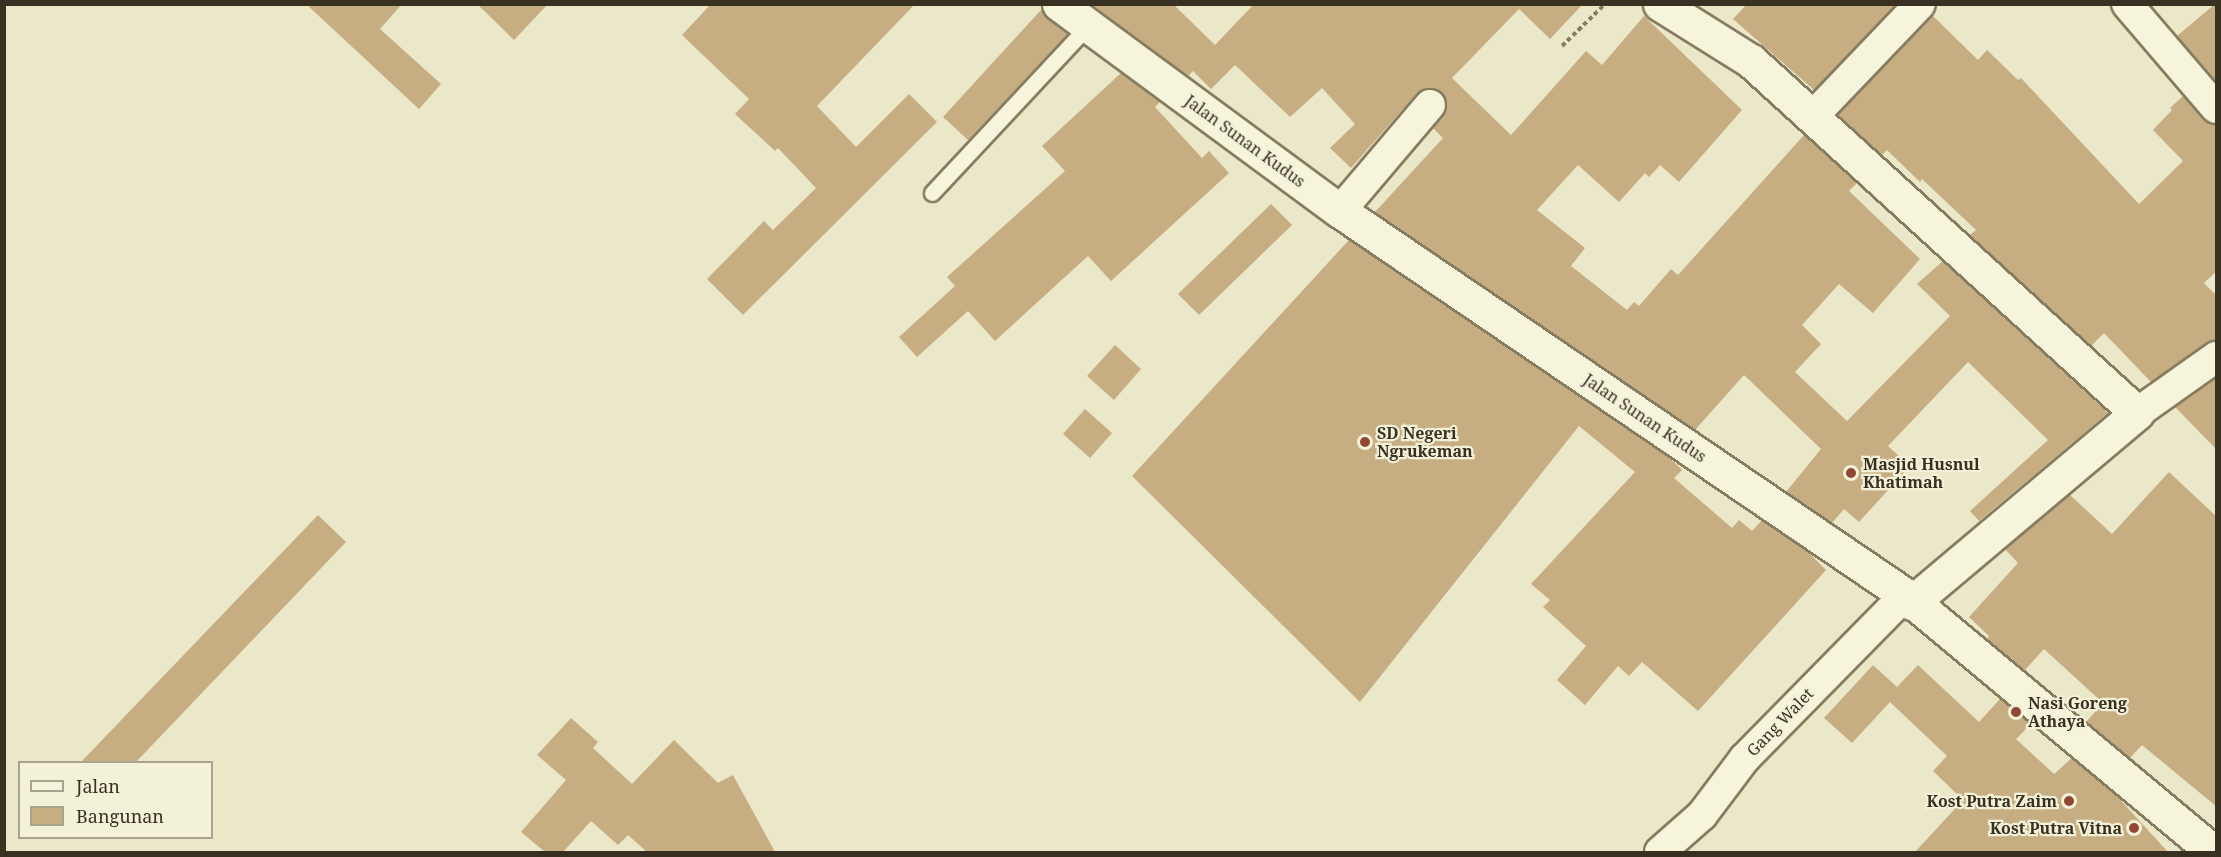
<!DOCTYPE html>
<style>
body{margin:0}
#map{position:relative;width:2221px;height:857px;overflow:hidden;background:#ebe8c9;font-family:"Noto Serif",serif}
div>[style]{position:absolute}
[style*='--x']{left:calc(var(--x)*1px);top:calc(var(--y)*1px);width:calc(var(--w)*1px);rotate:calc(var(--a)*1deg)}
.building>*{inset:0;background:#c6ad82}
.path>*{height:4px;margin-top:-2px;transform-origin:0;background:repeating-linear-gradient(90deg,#867c5f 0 4.5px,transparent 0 7.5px)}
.roads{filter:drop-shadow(2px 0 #867c5f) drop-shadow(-2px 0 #867c5f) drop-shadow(0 2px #867c5f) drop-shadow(0 -2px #867c5f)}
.lane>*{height:15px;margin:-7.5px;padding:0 7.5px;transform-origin:7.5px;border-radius:7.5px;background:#f7f4dc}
.street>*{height:30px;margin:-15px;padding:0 15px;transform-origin:15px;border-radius:15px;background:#f7f4dc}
.secondary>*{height:33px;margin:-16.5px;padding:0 16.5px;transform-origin:16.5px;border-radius:16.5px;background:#f7f4dc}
.dots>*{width:16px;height:16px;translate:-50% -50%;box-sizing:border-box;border:3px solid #f3f1d8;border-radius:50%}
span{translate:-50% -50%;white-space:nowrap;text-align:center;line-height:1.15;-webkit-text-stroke:4.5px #f3f1d8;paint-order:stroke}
.street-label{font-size:16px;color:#383121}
.poi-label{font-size:16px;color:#383121;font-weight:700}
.left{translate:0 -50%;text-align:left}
.right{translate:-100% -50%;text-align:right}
.frame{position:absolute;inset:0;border:6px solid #383121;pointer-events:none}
.legend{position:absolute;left:18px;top:761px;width:195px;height:78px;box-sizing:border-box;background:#f3f1d8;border:2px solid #a8a48f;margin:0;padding:8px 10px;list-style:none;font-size:18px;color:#383121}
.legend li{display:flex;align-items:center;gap:12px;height:30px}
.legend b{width:30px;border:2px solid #a8a48f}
</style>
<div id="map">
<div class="building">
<i style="clip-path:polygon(306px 4px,402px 4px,380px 29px,441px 84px,419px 109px)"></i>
<i style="clip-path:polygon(477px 4px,548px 4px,514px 40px)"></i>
<i style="clip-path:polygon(711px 4px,915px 4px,817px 106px,856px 147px,909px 94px,937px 122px,743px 315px,707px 279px,764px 221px,773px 230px,816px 188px,778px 148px,775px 151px,735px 114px,749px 99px,682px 35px)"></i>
<i style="clip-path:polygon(1091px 4px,1173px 4px,1215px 45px,1254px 4px,1583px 4px,1550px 39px,1519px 9px,1452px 78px,1511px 135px,1586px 51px,1602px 65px,1644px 16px,1742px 110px,1679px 182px,1660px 165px,1649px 177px,1645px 173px,1619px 202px,1578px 165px,1537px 210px,1585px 248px,1571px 266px,1627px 310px,1634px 302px,1639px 306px,1671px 269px,1678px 275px,1804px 135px,1857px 183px,1849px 191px,1920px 259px,1873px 313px,1839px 284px,1802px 325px,1821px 344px,1795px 372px,1847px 421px,1950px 316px,1917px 284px,1943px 261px,2108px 413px,1979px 521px,1970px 511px,2048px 440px,1968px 362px,1888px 446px,1910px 466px,1859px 522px,1844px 509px,1832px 523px,1786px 492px,1821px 449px,1744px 375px,1695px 430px,1375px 212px,1443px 138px,1433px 128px,1447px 109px,1441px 92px,1425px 89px,1417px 93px,1351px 168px,1330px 148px,1355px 124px,1322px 88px,1290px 117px,1235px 65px,1211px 89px,1193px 71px,1188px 76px)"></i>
<i style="clip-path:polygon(1747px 4px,1896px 4px,1814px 90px,1733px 19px)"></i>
<i style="clip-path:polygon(2215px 4px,2217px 4px,2217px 82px,2177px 36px)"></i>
<i style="clip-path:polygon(1041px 10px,1068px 34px,968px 140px,943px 117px)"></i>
<i style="clip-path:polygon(1933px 16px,1978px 60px,1987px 50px,2018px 80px,2021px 78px,2139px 204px,2183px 161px,2153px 130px,2172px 110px,2170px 108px,2183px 96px,2203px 120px,2217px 125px,2217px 271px,2204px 283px,2217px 296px,2217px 340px,2206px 343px,2151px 382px,2104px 333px,2091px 346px,1970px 235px,1976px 230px,1922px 179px,1920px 182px,1887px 150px,1882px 155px,1838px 115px)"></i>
<i style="clip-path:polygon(1121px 73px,1160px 102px,1155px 107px,1202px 158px,1209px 151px,1229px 173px,1111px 281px,1088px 256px,995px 341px,968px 311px,917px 357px,899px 337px,955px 286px,947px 277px,1065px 171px,1042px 146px)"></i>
<i style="clip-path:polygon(1271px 204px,1292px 225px,1199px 315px,1178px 294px)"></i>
<i style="clip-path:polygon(1349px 240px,1670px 458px,1682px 470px,1674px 478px,1732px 528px,1739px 520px,1752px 531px,1762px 520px,1807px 551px,1826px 570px,1698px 711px,1642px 662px,1629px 676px,1618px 666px,1585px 705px,1557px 680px,1586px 646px,1543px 607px,1550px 600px,1531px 584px,1635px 472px,1579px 426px,1360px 702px,1132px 476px)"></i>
<i style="clip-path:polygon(1115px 345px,1141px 369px,1114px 400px,1087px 376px)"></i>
<i style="clip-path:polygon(2217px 378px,2217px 450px,2175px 407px)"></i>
<i style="clip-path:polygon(1085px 409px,1112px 433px,1090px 458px,1063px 434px)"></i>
<i style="clip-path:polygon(2169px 472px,2217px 517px,2217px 807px,2142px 745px,2130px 758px,2086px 722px,2103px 703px,2044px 649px,2025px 670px,1987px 639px,1989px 636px,1969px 617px,2018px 563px,2005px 549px,2069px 494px,2112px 534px)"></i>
<i style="clip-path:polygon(318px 515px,346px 542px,136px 762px,81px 762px)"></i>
<i style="clip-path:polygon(1873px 665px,1897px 687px,1918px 665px,1979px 722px,2000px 699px,2031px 724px,2016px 739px,2054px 774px,2072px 758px,2114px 793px,2168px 852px,1915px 852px,1963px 800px,1933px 771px,1947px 756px,1890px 702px,1852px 743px,1824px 718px)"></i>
<i style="clip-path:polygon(571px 718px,598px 742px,593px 748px,632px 784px,674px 740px,718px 783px,733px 775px,775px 852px,647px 852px,628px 835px,618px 845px,591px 821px,563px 852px,545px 852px,521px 832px,566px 780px,537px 755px)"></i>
</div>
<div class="path">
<i style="--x:1562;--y:46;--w:60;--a:-44.3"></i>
</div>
<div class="roads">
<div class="lane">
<i style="--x:932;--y:193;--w:229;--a:-47"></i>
</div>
<div class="street">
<i style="--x:2127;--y:4;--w:137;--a:49.4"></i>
<i style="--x:1814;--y:115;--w:153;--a:-46.3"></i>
<i style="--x:1340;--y:211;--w:139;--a:-49.7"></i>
<i style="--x:2137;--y:413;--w:97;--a:-35.3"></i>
<i style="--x:1660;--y:852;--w:56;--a:-41.4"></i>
<i style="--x:1702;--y:815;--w:71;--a:-53"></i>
<i style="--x:1745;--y:758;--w:228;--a:-45.5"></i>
</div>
<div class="secondary">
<i style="--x:1059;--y:4;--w:349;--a:36.4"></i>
<i style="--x:1340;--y:211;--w:683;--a:34.2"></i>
<i style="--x:1905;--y:595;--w:402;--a:39.8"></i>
<i style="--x:1660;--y:4;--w:107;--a:32.1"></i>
<i style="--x:1751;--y:61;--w:522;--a:42.36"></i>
<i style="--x:2137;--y:413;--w:295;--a:139.9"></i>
</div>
</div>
<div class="dots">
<i style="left:1365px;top:442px;background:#914734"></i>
<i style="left:1851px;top:473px;background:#914734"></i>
<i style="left:2016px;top:712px;background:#914734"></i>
<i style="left:2069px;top:801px;background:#914734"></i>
<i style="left:2134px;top:828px;background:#914734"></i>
</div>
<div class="street-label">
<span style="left:1245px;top:141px;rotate:36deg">Jalan Sunan Kudus</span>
<span style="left:1645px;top:418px;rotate:34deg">Jalan Sunan Kudus</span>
<span style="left:1780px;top:722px;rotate:-46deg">Gang Walet</span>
</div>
<div class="poi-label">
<span class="left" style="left:1377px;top:442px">SD Negeri<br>Ngrukeman</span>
<span class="left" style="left:1863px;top:473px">Masjid Husnul<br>Khatimah</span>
<span class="left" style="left:2028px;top:712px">Nasi Goreng<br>Athaya</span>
<span class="right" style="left:2057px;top:801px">Kost Putra Zaim</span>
<span class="right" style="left:2122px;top:828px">Kost Putra Vitna</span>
</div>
<div class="frame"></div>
<ul class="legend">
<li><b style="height:8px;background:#f7f4dc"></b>Jalan</li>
<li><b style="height:16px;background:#c6ad82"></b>Bangunan</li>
</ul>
</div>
